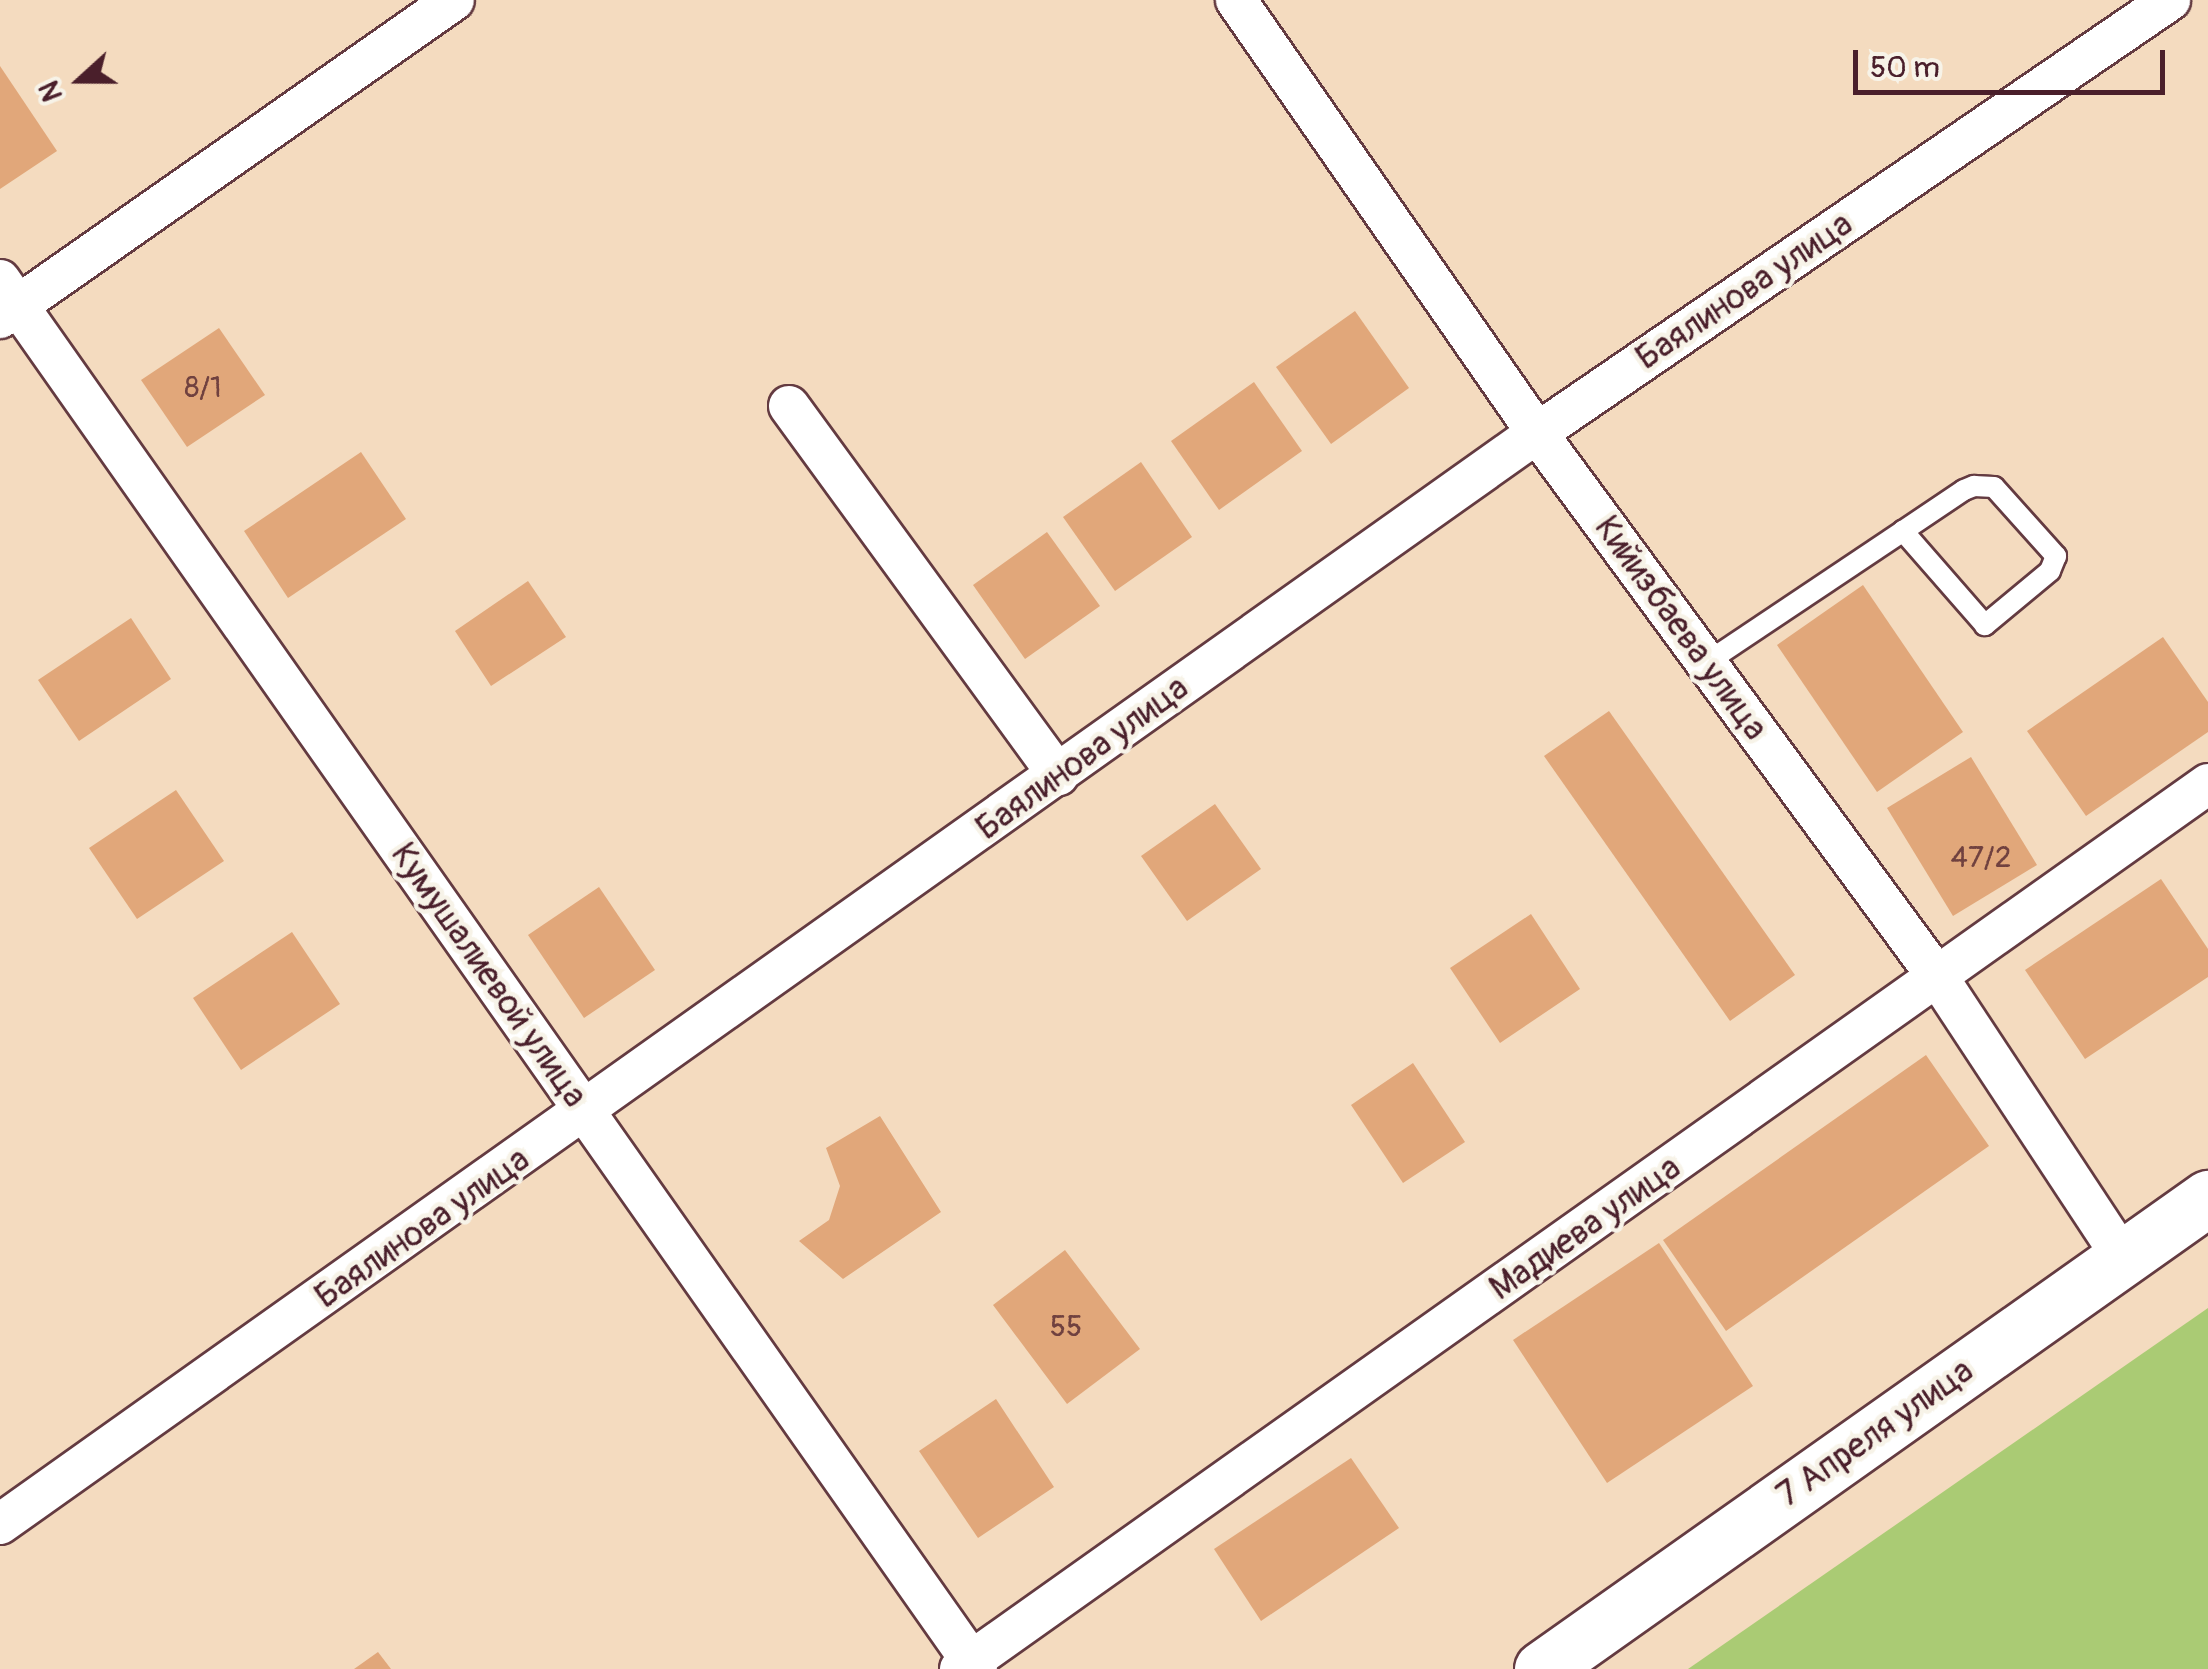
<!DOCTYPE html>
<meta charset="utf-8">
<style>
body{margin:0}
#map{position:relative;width:2208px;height:1669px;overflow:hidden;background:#f4dbbf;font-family:Pangolin,sans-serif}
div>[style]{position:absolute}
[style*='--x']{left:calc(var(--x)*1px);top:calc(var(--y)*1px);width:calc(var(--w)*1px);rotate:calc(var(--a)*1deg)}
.green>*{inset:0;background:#aacb74}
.building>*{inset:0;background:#e1a77a}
.roads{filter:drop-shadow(2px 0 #643b41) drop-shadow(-2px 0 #643b41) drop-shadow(0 2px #643b41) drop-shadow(0 -2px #643b41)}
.service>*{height:20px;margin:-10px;padding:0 10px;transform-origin:10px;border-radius:10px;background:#fff}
.minor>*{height:40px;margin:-20px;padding:0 20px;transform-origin:20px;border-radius:20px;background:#fff}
.primary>*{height:55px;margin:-27.5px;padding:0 27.5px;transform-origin:27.5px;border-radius:27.5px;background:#fff}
span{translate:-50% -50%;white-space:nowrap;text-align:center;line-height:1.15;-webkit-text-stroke:9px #f7f3e8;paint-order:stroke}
.number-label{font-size:30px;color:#70413f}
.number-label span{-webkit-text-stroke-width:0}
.street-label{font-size:35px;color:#4a1f2b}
.north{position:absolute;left:30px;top:30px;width:100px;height:100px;-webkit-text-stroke:8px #f7f3e8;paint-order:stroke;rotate:249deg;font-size:28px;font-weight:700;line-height:40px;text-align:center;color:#4a1f2b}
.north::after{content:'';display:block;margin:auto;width:35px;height:45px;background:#4a1f2b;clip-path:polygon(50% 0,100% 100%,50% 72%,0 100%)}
.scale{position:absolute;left:1853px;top:50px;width:312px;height:45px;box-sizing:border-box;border:5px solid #4a1f2b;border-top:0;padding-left:12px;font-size:30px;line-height:35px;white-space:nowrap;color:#4a1f2b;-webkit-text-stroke:8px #f7f3e8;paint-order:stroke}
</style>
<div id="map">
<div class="green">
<i style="clip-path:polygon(2208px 1308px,2208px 1669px,1688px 1669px)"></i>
</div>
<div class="building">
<i style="clip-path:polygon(0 66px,57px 151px,0 189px)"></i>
<i style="clip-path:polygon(1355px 311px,1409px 388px,1331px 444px,1276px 367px)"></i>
<i style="clip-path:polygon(219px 328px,265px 395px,187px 447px,141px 380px)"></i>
<i style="clip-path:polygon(1254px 382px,1302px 451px,1219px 510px,1171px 441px)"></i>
<i style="clip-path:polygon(361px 452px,406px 519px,288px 598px,244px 531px)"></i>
<i style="clip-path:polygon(1141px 462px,1192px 537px,1115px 591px,1063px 517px)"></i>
<i style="clip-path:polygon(1047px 532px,1100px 606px,1025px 659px,973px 585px)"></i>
<i style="clip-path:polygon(528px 581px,566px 637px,491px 686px,455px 631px)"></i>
<i style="clip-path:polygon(1863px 585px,1963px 732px,1877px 792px,1777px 645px)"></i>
<i style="clip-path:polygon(131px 618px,171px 679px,79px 741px,38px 680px)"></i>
<i style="clip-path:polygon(2163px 637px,2208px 702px,2208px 732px,2086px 816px,2027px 731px)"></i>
<i style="clip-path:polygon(1609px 711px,1795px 975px,1730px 1021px,1544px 756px)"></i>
<i style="clip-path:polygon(1971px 757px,2037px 865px,1953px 916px,1887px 808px)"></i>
<i style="clip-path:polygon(176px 790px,224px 861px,137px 919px,89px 848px)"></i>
<i style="clip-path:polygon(1215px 804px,1261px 869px,1187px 921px,1141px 856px)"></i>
<i style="clip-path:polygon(2161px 879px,2208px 949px,2208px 977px,2085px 1059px,2025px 970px)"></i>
<i style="clip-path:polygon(599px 887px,655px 970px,584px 1018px,528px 935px)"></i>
<i style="clip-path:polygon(1531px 914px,1580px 989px,1500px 1043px,1450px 968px)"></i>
<i style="clip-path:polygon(292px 932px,340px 1004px,241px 1070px,193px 998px)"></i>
<i style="clip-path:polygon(1926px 1055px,1989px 1146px,1726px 1331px,1663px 1240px)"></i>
<i style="clip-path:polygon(1413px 1063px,1465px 1142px,1403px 1183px,1351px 1105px)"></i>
<i style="clip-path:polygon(880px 1116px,941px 1212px,843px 1279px,799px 1241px,829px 1220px,840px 1186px,826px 1148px)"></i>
<i style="clip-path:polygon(1659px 1243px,1753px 1386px,1607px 1483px,1513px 1340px)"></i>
<i style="clip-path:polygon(1065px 1250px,1140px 1349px,1067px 1404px,993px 1305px)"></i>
<i style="clip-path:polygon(996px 1399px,1054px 1487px,978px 1538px,919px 1451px)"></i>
<i style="clip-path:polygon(1351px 1458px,1399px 1528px,1261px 1621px,1214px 1549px)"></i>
<i style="clip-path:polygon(378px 1652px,391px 1669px,354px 1669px)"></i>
</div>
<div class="roads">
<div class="service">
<i style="--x:1706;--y:663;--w:237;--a:-33.8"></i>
<i style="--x:1903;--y:531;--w:73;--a:-33.9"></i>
<i style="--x:1964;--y:490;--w:11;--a:-22"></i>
<i style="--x:1974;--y:486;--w:20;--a:3"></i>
<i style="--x:1994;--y:487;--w:93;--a:48.1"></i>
<i style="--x:2056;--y:556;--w:16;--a:112"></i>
<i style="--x:2050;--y:571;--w:85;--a:140.3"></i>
<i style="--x:1985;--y:625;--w:125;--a:-131.1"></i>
</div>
<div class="minor">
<i style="--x:1236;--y:0;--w:527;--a:55.19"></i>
<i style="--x:1537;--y:433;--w:678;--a:53.64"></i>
<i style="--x:1939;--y:979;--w:334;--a:56.6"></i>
<i style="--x:0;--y:280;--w:1698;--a:54.88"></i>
<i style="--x:0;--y:318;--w:554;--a:-35.01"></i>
<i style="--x:789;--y:406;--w:457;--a:53.9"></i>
<i style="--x:0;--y:1524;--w:1885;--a:-35.37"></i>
<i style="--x:1537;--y:433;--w:767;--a:-34.37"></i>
<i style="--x:960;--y:1669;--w:1530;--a:-35.34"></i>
</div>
<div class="primary">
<i style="--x:1542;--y:1669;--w:816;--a:-35.27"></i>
</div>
</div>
<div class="number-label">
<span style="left:203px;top:388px">8/1</span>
<span style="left:1981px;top:858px">47/2</span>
<span style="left:1066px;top:1327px">55</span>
</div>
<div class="street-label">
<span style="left:1744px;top:291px;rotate:-34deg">Баялинова улица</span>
<span style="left:1681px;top:628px;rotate:54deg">Кийизбаева улица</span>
<span style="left:1082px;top:758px;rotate:-36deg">Баялинова улица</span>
<span style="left:489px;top:975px;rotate:55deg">Кумушалиевой улица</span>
<span style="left:422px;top:1228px;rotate:-35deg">Баялинова улица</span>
<span style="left:1585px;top:1228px;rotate:-35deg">Мадиева улица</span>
<span style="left:1875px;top:1433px;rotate:-35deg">7 Апреля улица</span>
</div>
<div class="north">N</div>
<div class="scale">50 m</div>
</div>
